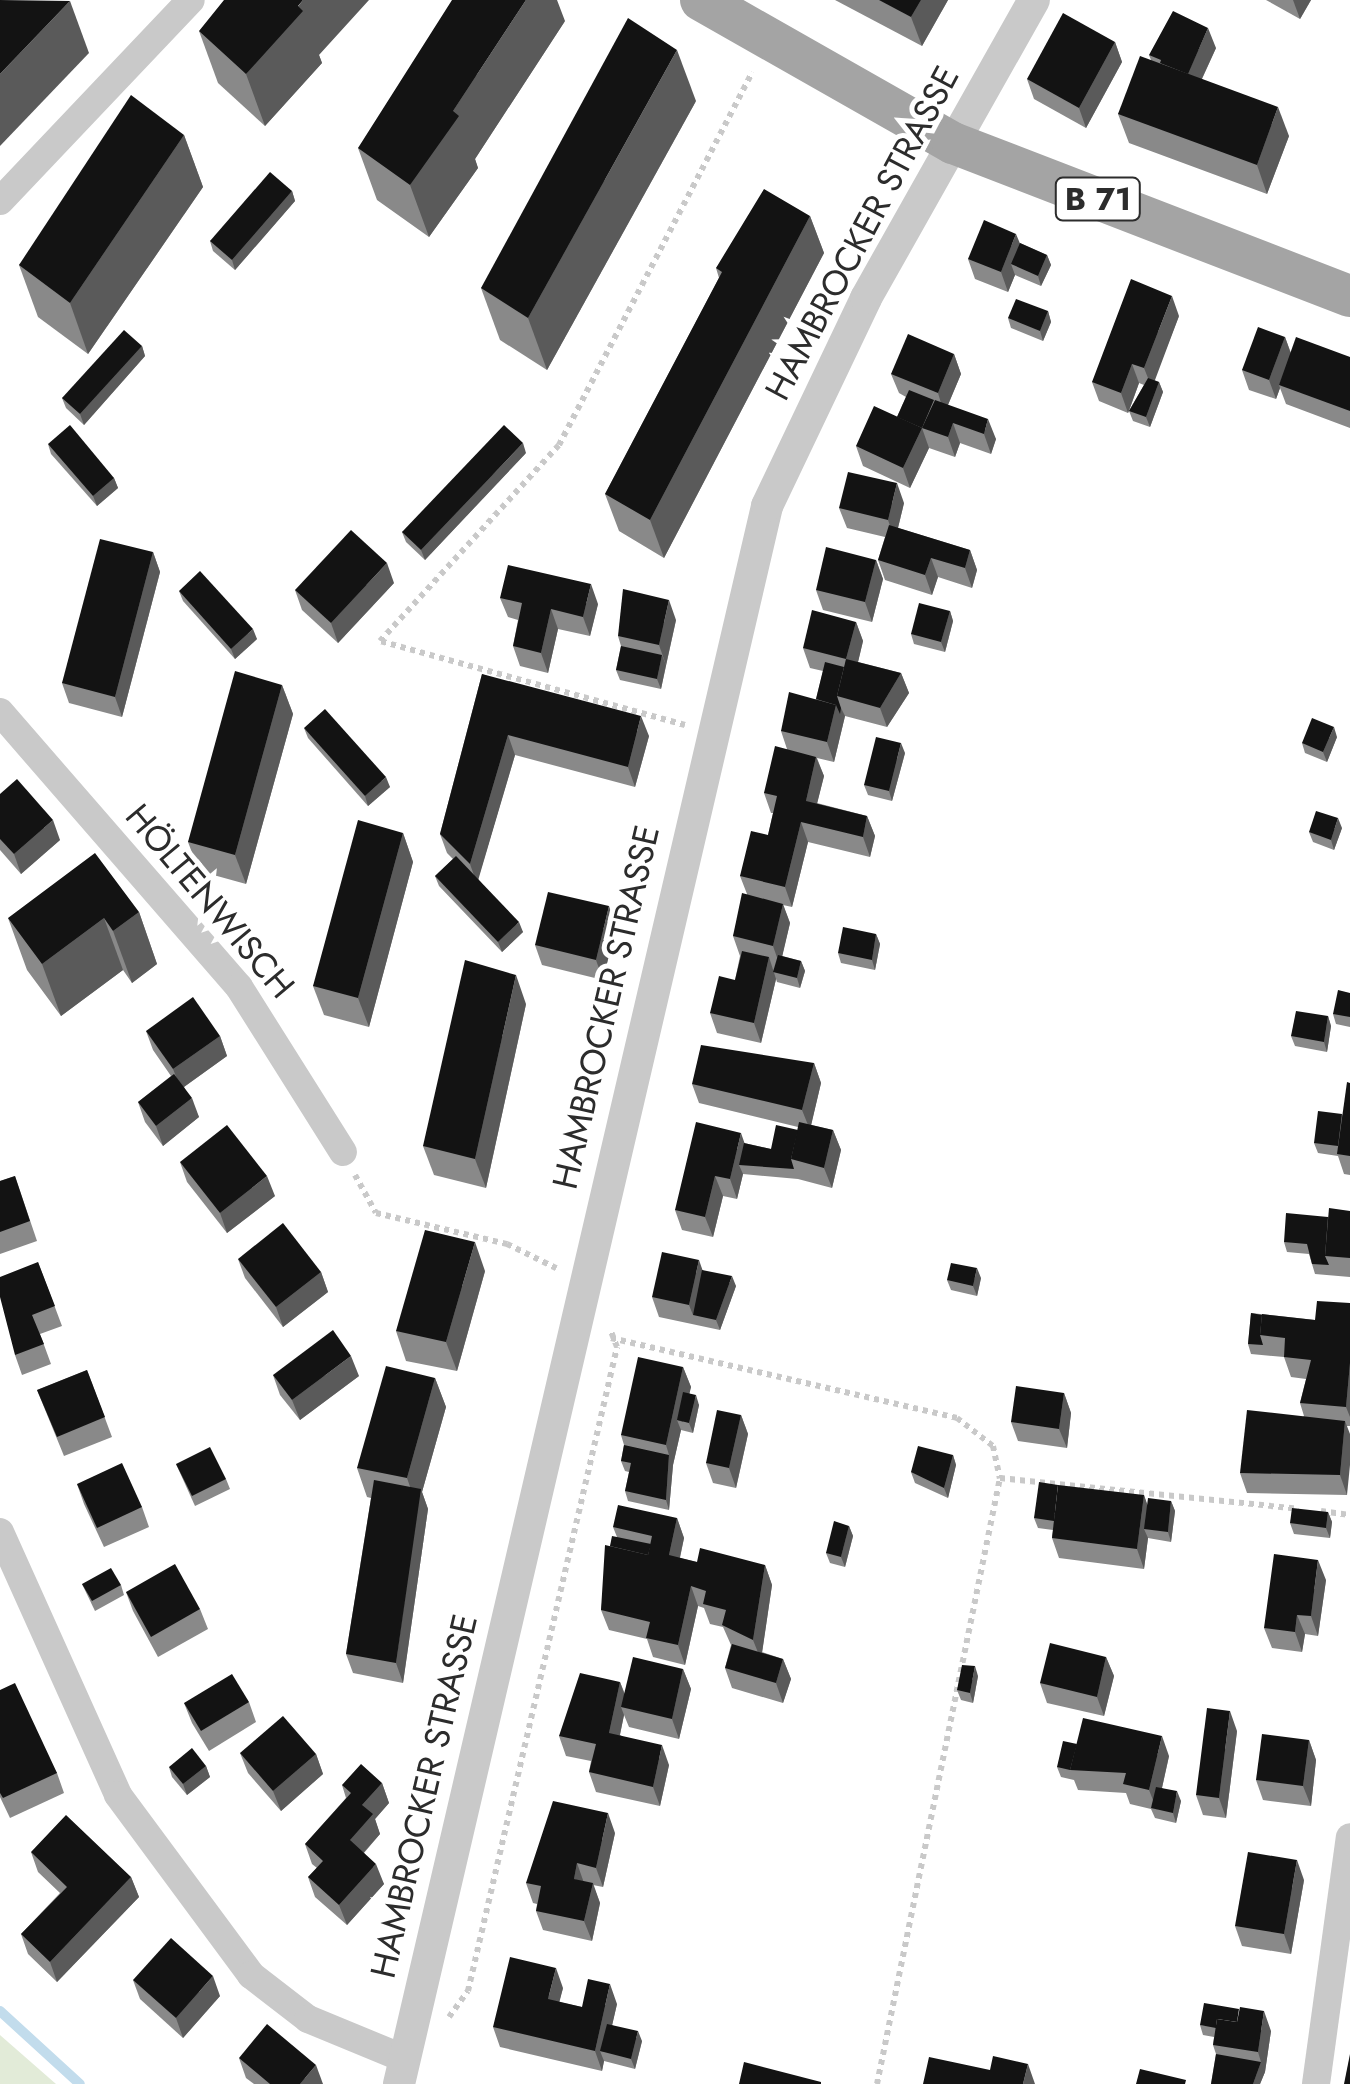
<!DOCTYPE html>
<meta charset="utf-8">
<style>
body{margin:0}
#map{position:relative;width:1350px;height:2084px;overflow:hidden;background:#fff;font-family:Jost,sans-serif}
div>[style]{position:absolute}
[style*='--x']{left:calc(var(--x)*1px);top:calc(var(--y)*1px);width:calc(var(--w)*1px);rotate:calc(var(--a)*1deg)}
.green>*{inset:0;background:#e2ebd8}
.stream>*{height:10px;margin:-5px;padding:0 5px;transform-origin:5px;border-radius:5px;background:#c2dcec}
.path>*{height:6px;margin-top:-3px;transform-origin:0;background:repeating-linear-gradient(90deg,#c9c9c9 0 5px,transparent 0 10px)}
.minor>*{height:28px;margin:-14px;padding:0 14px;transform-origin:14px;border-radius:14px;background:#c9c9c9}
.tertiary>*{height:32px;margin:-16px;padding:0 16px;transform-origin:16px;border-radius:16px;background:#c9c9c9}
.primary>*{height:42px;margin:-21px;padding:0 21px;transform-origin:21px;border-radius:21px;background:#a4a4a4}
.wall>*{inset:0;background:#898989}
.shaded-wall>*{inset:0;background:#5a5a5a}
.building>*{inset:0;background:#131313}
span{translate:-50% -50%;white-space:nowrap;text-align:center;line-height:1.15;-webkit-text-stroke:10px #fff;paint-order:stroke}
.shield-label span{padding:2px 8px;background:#fff;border:2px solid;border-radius:8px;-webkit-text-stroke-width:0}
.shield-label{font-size:32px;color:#2c2c2c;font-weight:700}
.street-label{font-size:35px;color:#2c2c2c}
</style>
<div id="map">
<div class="green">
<i style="clip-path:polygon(0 2035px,56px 2084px,0 2084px)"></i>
</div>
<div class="stream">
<i style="--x:0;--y:2011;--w:108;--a:42.4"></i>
</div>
<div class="path">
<i style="--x:685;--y:725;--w:316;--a:-164.6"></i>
<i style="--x:380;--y:641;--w:265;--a:-47.6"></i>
<i style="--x:559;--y:445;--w:420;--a:-62.6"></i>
<i style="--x:355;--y:1175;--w:43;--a:61.1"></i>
<i style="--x:376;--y:1213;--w:135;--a:13.3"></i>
<i style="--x:507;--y:1244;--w:55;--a:26.1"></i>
<i style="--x:611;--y:1338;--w:355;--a:13"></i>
<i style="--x:957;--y:1418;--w:46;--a:37.9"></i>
<i style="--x:993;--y:1446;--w:33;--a:78"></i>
<i style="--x:1321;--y:1511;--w:29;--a:8"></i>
<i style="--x:449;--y:2017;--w:32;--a:-54"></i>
<i style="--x:468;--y:1991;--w:661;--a:-76.97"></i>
<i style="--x:617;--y:1347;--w:19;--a:-111"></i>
<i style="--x:877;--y:2084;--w:618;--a:-78.53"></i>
<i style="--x:1000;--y:1478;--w:300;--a:5.9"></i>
</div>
<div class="minor">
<i style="--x:0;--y:201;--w:277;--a:-46.5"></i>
<i style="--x:0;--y:712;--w:364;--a:49"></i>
<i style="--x:239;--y:987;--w:195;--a:57.8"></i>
<i style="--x:0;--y:1532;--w:288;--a:65.8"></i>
<i style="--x:118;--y:1795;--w:224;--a:53.5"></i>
<i style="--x:251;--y:1975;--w:72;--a:37.7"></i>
<i style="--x:308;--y:2019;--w:105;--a:22.4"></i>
<i style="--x:1316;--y:2084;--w:249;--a:-82.2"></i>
</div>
<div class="tertiary">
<i style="--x:399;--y:2084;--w:1620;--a:-76.87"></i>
<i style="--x:767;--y:506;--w:230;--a:-64.5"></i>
<i style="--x:866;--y:298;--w:342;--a:-60.6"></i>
</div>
<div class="primary">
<i style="--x:701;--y:0;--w:290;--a:29.6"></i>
<i style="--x:953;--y:143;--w:425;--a:21.1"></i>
</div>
<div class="wall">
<i style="clip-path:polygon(835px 0,948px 0,922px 46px)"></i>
<i style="clip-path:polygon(1266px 0,1311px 0,1300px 19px)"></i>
<i style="clip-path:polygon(565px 21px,475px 159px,478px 168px,429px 237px,377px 200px,358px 148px)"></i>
<i style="clip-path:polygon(199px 31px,319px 55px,322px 63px,265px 126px,218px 83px)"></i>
<i style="clip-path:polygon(1115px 42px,1122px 62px,1086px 128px,1034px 99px,1027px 79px)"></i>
<i style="clip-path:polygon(1216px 48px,1202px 79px,1289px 136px,1267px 194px,1129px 143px,1118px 114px,1151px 60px,1149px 55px)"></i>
<i style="clip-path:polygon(696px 101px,547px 370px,500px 340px,481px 288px)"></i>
<i style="clip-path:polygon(184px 135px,203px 187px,88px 354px,38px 317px,19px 265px)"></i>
<i style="clip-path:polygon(292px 191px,295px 201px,235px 270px,213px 251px,210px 241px)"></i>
<i style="clip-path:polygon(810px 216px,824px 253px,664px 558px,619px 531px,605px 494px,719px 278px,716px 268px)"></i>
<i style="clip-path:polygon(1020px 243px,1047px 255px,1051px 265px,1041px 286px,1015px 275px,1008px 292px,975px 279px,968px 259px)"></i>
<i style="clip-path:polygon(1048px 311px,1051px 322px,1043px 341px,1011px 328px,1008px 318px)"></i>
<i style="clip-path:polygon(evenodd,1179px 316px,1154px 380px,1159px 382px,1163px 392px,1150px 427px,1133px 421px,1129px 411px,1128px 413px,1099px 401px,1092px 382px,1179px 316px,1139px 383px,1144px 385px,1129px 411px,1139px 383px)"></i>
<i style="clip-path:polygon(1285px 337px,1291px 353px,1350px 357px,1350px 428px,1286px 404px,1280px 388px,1276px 399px,1249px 390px,1242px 370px)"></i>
<i style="clip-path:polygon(142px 346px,145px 356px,84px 425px,66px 408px,62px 398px)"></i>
<i style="clip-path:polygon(954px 354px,961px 374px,948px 405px,996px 439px,991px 454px,960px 443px,955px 457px,929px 448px,910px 488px,863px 466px,856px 446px,897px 417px,906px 397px,899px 393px,891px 374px)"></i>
<i style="clip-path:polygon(48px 444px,114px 478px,118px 488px,97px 506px,51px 454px)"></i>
<i style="clip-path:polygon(526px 453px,425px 560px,406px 542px,402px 532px)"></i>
<i style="clip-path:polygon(904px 503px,898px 528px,970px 550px,977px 570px,972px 588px,938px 577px,932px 595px,885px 580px,878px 560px,885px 537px,847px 528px,839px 508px)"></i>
<i style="clip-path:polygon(153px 552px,160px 572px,122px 717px,69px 703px,62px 683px)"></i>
<i style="clip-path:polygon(876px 560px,883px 579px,872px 622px,823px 610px,816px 590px)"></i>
<i style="clip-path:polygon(394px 583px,338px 643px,302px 610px,295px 590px)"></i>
<i style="clip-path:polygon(179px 591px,257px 639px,235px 659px,183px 601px)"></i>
<i style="clip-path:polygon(500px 598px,598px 604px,590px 636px,558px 629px,548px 673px,520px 666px,513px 646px,518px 620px,508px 617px)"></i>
<i style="clip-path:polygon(950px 611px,953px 621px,945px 652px,914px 644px,911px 634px)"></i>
<i style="clip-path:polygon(676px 620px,661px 689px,620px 680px,616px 670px,621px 646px,618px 636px)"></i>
<i style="clip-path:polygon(856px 622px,863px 641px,858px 662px,901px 673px,909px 693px,887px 727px,845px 716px,834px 762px,817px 758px,824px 776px,817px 803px,867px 816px,875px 836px,870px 857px,808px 842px,792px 907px,783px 905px,790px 923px,782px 956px,801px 961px,805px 971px,800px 988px,777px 982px,776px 979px,761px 1043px,717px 1033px,710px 1013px,735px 980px,740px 956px,733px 936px,747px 894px,740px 876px,768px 835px,773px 813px,771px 813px,764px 793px,787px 749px,781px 731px,816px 699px,823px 671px,810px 668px,803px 648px)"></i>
<i style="clip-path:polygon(482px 674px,649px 736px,635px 787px,515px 755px,478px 879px,523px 932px,502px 952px,439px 886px,435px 876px,453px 859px,447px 853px,440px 834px)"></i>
<i style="clip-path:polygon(282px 685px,293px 714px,246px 884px,199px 871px,188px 842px)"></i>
<i style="clip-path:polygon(304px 728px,390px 787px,368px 806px,308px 738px)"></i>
<i style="clip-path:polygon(1337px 737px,1327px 762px,1305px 753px,1302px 743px)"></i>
<i style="clip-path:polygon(905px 753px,892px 801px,868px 795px,864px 785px)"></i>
<i style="clip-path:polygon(0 794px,60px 840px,21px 874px,0 850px)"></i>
<i style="clip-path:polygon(1342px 828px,1334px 850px,1313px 842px,1309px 832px)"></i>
<i style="clip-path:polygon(403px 833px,413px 862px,369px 1027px,324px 1015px,313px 986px)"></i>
<i style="clip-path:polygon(139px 912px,157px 964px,132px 983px,123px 970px,61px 1016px,27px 970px,8px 918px)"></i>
<i style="clip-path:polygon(616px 926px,603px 980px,542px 965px,535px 945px)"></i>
<i style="clip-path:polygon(876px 934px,880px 944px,875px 970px,841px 963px,838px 953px)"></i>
<i style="clip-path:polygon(1350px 993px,1350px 1027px,1336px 1024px,1333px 1014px)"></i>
<i style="clip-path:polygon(526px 1004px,486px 1188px,434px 1175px,423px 1146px)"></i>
<i style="clip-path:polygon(1328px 1016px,1331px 1026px,1327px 1052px,1295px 1046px,1291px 1036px)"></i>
<i style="clip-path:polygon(146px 1031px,220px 1036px,227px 1056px,184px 1087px,199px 1117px,163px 1146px,145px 1122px,138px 1102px,171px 1076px,153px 1050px)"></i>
<i style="clip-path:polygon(814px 1063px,821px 1083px,811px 1125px,833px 1130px,841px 1150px,832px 1188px,798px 1179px,743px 1174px,737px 1199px,723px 1196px,713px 1237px,682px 1230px,675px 1210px,744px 1143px,771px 1149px,798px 1130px,798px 1127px,699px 1103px,692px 1084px)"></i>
<i style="clip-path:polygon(1350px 1083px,1350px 1175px,1344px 1174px,1338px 1156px,1318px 1153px,1314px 1143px,1343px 1114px)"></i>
<i style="clip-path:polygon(180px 1162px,275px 1196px,227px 1233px,187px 1182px)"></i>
<i style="clip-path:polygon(15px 1176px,37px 1241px,0 1254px,0 1181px)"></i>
<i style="clip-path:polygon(1350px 1211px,1350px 1277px,1315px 1274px,1309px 1254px,1287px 1252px,1284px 1242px,1328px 1217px)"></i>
<i style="clip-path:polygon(238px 1259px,321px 1272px,328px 1292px,283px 1327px,245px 1278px)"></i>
<i style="clip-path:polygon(38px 1262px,62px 1326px,40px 1334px,51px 1364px,22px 1375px,15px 1355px)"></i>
<i style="clip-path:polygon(702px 1270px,736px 1286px,720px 1330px,659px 1317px,652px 1297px)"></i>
<i style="clip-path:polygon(485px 1271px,457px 1371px,406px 1361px,396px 1331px)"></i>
<i style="clip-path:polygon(981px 1278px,977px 1296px,951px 1290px,947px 1280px)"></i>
<i style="clip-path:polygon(1350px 1303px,1350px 1426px,1347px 1426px,1347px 1495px,1247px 1493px,1240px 1473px,1304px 1416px,1300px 1403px,1306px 1379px,1291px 1377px,1284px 1357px,1251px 1354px,1248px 1344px,1251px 1313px,1315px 1320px)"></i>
<i style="clip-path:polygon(683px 1367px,691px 1387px,689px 1393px,699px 1405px,693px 1433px,681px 1430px,673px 1465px,669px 1510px,628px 1501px,625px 1491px,629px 1472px,625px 1471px,621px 1461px,624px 1445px,621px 1435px)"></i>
<i style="clip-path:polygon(87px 1370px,112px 1437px,64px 1456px,37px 1390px)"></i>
<i style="clip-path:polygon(273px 1375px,359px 1376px,300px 1420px,280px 1395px)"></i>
<i style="clip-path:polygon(435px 1378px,446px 1407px,422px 1492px,428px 1509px,403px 1683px,353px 1673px,346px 1654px,371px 1498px,367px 1497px,357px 1468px)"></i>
<i style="clip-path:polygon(1064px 1393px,1071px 1413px,1067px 1448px,1018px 1441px,1011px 1422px)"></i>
<i style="clip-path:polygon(741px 1415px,748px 1434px,736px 1488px,713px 1483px,706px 1463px)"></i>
<i style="clip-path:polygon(953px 1455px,956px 1465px,948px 1498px,915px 1483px,911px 1472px)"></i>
<i style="clip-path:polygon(176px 1464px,226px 1479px,230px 1489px,195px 1506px)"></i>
<i style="clip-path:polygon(77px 1484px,142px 1507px,149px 1527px,104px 1547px,84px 1504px)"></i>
<i style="clip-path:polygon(1144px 1495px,1147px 1505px,1171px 1501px,1175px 1511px,1171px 1542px,1148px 1538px,1144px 1569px,1059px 1558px,1052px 1538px,1053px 1530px,1038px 1528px,1034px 1518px)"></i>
<i style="clip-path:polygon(1328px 1512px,1332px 1522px,1330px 1538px,1294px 1534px,1290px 1523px)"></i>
<i style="clip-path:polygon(677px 1518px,684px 1538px,680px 1558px,697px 1562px,765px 1565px,772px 1585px,762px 1652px,783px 1659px,791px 1679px,783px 1703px,732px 1688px,725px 1668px,731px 1645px,723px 1627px,710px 1624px,704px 1608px,698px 1606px,685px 1665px,653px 1657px,647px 1639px,609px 1630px,601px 1610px,610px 1546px,617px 1537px,613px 1527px)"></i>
<i style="clip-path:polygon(849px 1526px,853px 1536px,845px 1567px,830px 1563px,826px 1553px)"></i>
<i style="clip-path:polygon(1326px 1580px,1318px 1636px,1305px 1634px,1302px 1652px,1272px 1648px,1264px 1628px)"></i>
<i style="clip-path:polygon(82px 1584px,121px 1585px,124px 1595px,95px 1611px)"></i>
<i style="clip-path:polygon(126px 1592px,200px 1609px,208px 1629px,158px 1657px,133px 1611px)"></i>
<i style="clip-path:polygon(1106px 1657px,1114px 1676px,1104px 1716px,1047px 1703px,1040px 1683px)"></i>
<i style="clip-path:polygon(683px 1669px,691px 1689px,679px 1739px,629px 1727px,624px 1715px,620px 1735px,669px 1765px,660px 1806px,596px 1792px,589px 1772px,591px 1761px,566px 1756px,559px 1736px,620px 1682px,625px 1694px)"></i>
<i style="clip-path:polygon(978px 1676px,973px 1703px,961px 1700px,957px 1690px)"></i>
<i style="clip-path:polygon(0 1690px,57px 1773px,64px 1793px,10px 1818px,0 1797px)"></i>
<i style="clip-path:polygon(249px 1702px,256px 1722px,209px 1751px,192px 1723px,184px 1703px)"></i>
<i style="clip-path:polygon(1237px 1731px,1226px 1818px,1203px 1815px,1196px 1795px)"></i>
<i style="clip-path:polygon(1309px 1740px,1316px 1760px,1311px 1806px,1263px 1800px,1256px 1780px)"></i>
<i style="clip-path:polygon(1077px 1744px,1169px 1756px,1162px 1788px,1181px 1801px,1176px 1823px,1155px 1818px,1151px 1809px,1130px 1804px,1126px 1793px,1078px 1790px,1074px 1780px,1061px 1777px,1057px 1767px)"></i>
<i style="clip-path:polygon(240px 1753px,316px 1754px,323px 1774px,281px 1811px,248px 1773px)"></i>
<i style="clip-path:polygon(206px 1766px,210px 1777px,187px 1795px,172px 1777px,169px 1767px)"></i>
<i style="clip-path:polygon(382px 1783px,389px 1803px,375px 1819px,380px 1834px,364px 1853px,384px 1884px,347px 1925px,315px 1897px,308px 1877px,317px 1868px,312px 1864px,305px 1844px,346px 1798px,342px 1785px)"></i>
<i style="clip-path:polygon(615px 1833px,603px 1887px,593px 1885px,600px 1903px,592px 1941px,543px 1930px,536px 1911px,537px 1904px,533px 1903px,526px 1883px)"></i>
<i style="clip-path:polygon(31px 1852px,131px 1877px,139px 1897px,57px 1982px,28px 1954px,21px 1934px,60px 1893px,38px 1872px)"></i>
<i style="clip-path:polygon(1304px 1880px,1291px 1954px,1242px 1946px,1235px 1926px)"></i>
<i style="clip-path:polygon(133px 1980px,220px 1996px,183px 2038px,140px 1999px)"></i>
<i style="clip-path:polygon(563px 1988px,559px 2002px,582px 2007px,617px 2004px,612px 2025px,642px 2041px,635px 2069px,604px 2061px,602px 2071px,500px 2047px,493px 2027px)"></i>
<i style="clip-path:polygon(1200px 2025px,1271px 2031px,1265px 2072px,1260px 2084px,1211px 2084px,1216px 2054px,1213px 2045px,1214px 2037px,1203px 2035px)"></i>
<i style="clip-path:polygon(239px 2058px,323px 2084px,254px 2084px,246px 2078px)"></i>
</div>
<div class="shaded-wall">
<i style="clip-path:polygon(303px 0,369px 0,319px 55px,322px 63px,265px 126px,246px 74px)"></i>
<i style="clip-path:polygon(526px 0,557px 0,565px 21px,475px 159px,478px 168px,429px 237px,410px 185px,453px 111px)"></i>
<i style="clip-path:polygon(921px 0,948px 0,922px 46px,911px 17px)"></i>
<i style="clip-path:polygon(1293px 0,1311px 0,1300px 19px)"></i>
<i style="clip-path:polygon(70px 1px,89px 53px,0 146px,0 74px)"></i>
<i style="clip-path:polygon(1208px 28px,1216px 48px,1192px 100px,1185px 80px)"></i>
<i style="clip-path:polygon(1115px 42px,1122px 62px,1086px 128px,1079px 108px)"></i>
<i style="clip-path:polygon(677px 50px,696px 101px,547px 370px,528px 318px)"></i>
<i style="clip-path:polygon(1278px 107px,1289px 136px,1267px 194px,1257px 165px)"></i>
<i style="clip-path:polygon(184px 135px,203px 187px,88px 354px,70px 303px)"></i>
<i style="clip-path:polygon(292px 191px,295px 201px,235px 270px,232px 260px)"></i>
<i style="clip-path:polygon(810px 216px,824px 253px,664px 558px,650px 520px)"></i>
<i style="clip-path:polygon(1016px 234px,1024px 253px,1011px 264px,1015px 275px,1008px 292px,1001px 272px)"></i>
<i style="clip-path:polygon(1047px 255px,1051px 265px,1041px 286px,1038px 276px)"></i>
<i style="clip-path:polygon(1172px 296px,1179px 316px,1152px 388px,1144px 368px)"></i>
<i style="clip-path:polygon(1048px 311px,1051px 322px,1043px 341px,1040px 331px)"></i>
<i style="clip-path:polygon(1285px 337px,1292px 357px,1279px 385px,1280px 388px,1276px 399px,1269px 380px)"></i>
<i style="clip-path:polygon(142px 346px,145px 356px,84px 425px,80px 414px)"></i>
<i style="clip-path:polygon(954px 354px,961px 374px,936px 433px,941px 403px,938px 393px)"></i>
<i style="clip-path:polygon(1132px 364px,1139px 383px,1128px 413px,1121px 393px)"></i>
<i style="clip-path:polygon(1159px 382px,1163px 392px,1150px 427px,1146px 417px)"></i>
<i style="clip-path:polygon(988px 419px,996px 439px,991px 454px,984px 434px)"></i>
<i style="clip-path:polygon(953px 423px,960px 443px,955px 457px,948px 437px)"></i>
<i style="clip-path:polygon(922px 428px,929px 448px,910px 488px,903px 468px)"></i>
<i style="clip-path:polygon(523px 443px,526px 453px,425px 560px,421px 550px)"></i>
<i style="clip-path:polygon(114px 478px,118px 488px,97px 506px,93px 496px)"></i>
<i style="clip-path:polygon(897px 483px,904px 503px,895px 540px,888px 520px)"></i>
<i style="clip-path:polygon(970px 550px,977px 570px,972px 588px,965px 568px)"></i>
<i style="clip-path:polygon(153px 552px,160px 572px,122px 717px,115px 697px)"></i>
<i style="clip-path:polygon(931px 558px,938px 577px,932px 595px,925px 575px)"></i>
<i style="clip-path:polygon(876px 560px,883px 579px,872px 622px,865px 602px)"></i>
<i style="clip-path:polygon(387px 563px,394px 583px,338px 643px,331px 623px)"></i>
<i style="clip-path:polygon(591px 584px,598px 604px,590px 636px,583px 617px)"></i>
<i style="clip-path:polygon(669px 600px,676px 620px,666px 665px,659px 645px)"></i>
<i style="clip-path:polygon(551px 609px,558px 629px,548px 673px,541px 653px)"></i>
<i style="clip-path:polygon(950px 611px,953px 621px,945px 652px,941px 642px)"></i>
<i style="clip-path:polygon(856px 622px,863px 641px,854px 679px,846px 659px)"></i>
<i style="clip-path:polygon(253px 629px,257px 639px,235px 659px,231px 649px)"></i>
<i style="clip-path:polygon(662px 655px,666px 665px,661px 689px,657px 679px)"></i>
<i style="clip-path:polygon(901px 673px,909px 693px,887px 727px,880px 708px)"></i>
<i style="clip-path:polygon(282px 685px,293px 714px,246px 884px,235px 855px)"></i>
<i style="clip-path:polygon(836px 705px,841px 708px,845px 716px,834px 762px,827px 742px)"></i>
<i style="clip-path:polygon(641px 716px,649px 736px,635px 787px,628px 767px)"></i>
<i style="clip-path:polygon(1334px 727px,1337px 737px,1327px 762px,1323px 752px)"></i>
<i style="clip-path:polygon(508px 735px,515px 755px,477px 884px,470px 864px)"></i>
<i style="clip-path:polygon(901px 743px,905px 753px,892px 801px,889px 791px)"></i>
<i style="clip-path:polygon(816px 757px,824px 776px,813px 820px,806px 801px)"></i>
<i style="clip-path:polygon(386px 777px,390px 787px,368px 806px,365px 796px)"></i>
<i style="clip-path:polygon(867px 816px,875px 836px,870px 857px,863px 837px)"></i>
<i style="clip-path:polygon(1338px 818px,1342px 828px,1334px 850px,1331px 840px)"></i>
<i style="clip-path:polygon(53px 820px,60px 840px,21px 874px,14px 854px)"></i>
<i style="clip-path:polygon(801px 822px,808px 842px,792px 907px,785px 887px)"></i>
<i style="clip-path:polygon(403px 833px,413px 862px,369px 1027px,358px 998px)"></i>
<i style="clip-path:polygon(783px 904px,790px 923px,780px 966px,773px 946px)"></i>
<i style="clip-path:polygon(609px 906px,616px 926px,603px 980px,596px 960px)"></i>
<i style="clip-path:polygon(139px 912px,157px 964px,132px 983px,113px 931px)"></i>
<i style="clip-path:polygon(104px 918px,123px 970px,61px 1016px,42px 964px)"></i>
<i style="clip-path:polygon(519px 922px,523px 932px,502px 952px,498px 942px)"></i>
<i style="clip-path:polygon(876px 934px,880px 944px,875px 970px,872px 960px)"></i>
<i style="clip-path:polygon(769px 957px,776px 979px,761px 1043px,754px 1023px)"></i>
<i style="clip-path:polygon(801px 961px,805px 971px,800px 988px,797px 978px)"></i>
<i style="clip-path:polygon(516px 975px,526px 1004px,486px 1188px,475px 1159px)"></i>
<i style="clip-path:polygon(1328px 1016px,1331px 1026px,1327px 1052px,1324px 1042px)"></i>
<i style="clip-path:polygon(220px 1036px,227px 1056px,181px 1089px,173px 1069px)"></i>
<i style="clip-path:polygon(814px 1063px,821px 1083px,810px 1130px,802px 1110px)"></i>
<i style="clip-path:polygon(192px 1098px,199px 1117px,163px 1146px,156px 1126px)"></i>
<i style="clip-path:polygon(833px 1130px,841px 1150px,832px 1188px,824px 1168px)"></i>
<i style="clip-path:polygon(741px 1133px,748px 1153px,739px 1165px,743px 1174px,737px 1199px,730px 1179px)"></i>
<i style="clip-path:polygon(267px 1176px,275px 1196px,227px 1233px,220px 1213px)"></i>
<i style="clip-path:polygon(715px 1176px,723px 1196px,713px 1237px,705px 1217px)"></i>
<i style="clip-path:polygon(475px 1242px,485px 1271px,457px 1371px,446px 1342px)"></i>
<i style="clip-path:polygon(699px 1260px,706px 1280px,693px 1315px,689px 1305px)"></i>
<i style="clip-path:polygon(977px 1268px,981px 1278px,977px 1296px,973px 1286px)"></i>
<i style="clip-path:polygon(321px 1272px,328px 1292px,283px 1327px,276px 1307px)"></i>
<i style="clip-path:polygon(732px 1276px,736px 1286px,720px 1330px,716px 1320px)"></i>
<i style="clip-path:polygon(351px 1356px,359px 1376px,300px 1420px,292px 1400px)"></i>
<i style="clip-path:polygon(1350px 1363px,1350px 1417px,1346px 1407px)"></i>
<i style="clip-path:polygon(683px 1367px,691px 1387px,683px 1422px,677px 1420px,681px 1430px,673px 1465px,669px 1510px,666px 1500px,669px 1455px,666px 1445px)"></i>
<i style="clip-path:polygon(435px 1378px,446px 1407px,422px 1492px,428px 1509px,403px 1683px,396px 1663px,417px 1507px,407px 1478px)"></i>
<i style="clip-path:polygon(1064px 1393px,1071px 1413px,1067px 1448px,1059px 1429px)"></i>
<i style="clip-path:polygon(696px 1395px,699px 1405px,693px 1433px,689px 1423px)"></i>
<i style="clip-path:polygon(741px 1415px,748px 1434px,736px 1488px,729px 1468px)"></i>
<i style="clip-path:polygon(1345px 1421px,1350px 1434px,1350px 1465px,1347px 1495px,1340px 1475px)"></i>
<i style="clip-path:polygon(953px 1455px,956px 1465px,948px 1498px,944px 1488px)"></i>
<i style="clip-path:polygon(1144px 1495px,1151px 1515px,1144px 1529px,1148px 1538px,1144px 1569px,1137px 1549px)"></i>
<i style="clip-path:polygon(1171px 1501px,1175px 1511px,1171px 1542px,1168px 1532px)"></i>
<i style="clip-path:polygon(1328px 1512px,1332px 1522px,1330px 1538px,1326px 1528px)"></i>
<i style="clip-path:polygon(677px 1518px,684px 1538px,676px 1575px,669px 1555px)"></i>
<i style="clip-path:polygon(849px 1526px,853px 1536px,845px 1567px,841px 1557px)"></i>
<i style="clip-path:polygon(1318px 1560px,1326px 1580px,1318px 1636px,1311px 1616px)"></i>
<i style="clip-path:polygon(765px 1565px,772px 1585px,761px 1660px,753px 1640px)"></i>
<i style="clip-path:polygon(691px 1586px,698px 1606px,685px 1665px,678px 1645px)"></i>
<i style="clip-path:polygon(1297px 1615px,1305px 1634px,1302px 1652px,1295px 1632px)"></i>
<i style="clip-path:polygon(1106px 1657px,1114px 1676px,1104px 1716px,1097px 1697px)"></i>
<i style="clip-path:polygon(783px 1659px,791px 1679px,783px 1703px,776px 1683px)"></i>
<i style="clip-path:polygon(975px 1666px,978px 1676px,973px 1703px,970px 1693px)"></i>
<i style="clip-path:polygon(683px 1669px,691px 1689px,679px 1739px,672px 1719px)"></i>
<i style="clip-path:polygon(620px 1682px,627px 1701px,621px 1707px,624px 1715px,616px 1753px,609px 1733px)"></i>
<i style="clip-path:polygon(1230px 1711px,1237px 1731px,1226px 1818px,1219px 1798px)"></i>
<i style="clip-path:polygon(1162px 1736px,1169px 1756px,1157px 1810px,1149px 1790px)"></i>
<i style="clip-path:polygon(1309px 1740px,1316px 1760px,1311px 1806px,1303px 1786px)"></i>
<i style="clip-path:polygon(662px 1745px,669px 1765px,660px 1806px,653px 1787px)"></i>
<i style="clip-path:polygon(316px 1754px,323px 1774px,281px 1811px,273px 1791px)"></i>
<i style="clip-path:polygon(206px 1766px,210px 1777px,187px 1795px,183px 1784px)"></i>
<i style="clip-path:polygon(382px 1783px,389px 1803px,375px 1819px,380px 1834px,357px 1860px,350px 1840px,362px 1805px)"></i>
<i style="clip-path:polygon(1177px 1791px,1181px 1801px,1176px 1823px,1173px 1813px)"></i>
<i style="clip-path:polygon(608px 1813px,615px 1833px,603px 1887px,596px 1868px)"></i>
<i style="clip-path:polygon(1297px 1860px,1304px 1880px,1291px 1954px,1284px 1934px)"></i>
<i style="clip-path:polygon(577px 1863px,584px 1883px,574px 1879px)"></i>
<i style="clip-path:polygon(376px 1864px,384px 1884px,347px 1925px,339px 1905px)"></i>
<i style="clip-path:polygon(131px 1877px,139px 1897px,57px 1982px,50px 1962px)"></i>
<i style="clip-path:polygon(593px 1883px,600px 1903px,592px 1941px,584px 1921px)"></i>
<i style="clip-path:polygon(556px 1968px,563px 1988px,555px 2019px,548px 1999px)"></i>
<i style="clip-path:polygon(213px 1976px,220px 1996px,183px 2038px,176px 2018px)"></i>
<i style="clip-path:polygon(610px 1984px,617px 2004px,606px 2052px,600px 2051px,604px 2061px,602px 2071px,595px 2051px)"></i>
<i style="clip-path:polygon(1264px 2011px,1271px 2031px,1265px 2072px,1260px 2084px,1253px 2084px,1261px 2062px,1258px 2052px)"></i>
<i style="clip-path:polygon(638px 2031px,642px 2041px,635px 2069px,631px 2059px)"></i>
<i style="clip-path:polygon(1028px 2064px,1035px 2084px,1023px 2084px)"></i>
<i style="clip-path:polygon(316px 2065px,323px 2084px,300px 2084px)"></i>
</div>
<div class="building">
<i style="clip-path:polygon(0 0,70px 1px,0 74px)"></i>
<i style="clip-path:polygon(224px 0,303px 0,298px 6px,303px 11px,246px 74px,199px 31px)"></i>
<i style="clip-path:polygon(452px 0,526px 0,453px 111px,459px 116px,410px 185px,358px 148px)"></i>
<i style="clip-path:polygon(879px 0,921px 0,911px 17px)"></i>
<i style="clip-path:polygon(1173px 11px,1208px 28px,1188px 74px,1160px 63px,1161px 60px,1149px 55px)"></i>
<i style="clip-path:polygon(1063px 13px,1115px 42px,1079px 108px,1027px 79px)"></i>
<i style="clip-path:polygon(628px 18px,677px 50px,528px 318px,481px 288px)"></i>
<i style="clip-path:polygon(1140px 56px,1278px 107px,1257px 165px,1118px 114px)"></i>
<i style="clip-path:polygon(131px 95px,184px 135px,70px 303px,19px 265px)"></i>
<i style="clip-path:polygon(270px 172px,292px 191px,232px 260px,210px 241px)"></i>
<i style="clip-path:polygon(764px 189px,810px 216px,650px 520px,605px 494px,722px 272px,716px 268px)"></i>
<i style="clip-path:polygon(984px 220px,1016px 234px,1001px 272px,968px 259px)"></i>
<i style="clip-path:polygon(1020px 243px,1047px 255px,1038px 276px,1011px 264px)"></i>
<i style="clip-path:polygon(1131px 279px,1172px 296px,1144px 368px,1132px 364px,1121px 393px,1092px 382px)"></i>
<i style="clip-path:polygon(1016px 299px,1048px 311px,1040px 331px,1008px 318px)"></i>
<i style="clip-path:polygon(1258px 327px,1285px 337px,1269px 380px,1242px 370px)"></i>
<i style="clip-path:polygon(124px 330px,142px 346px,80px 414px,62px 398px)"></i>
<i style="clip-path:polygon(908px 334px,954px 354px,938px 393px,891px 374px)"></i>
<i style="clip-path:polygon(1296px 337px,1350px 357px,1350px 411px,1279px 385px)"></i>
<i style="clip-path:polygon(1148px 378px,1159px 382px,1146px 417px,1129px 411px)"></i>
<i style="clip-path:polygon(909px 390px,934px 400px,922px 428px,897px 417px)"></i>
<i style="clip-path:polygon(935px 400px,988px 419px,984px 434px,953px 423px,948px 437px,922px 428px,903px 468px,856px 446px,874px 406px,922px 428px)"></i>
<i style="clip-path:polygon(70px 425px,114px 478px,93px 496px,48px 444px)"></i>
<i style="clip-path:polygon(504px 425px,523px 443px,421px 550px,402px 532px)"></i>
<i style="clip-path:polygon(848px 472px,897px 483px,888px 520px,839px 508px)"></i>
<i style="clip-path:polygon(889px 525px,970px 550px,965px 568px,931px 558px,925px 575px,878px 560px)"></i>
<i style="clip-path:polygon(351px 530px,387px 563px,331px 623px,295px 590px)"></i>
<i style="clip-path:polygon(100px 539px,153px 552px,115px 697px,62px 683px)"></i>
<i style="clip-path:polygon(826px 547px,876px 560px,865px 602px,816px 590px)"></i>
<i style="clip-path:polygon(508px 565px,591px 584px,583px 617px,551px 609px,541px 653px,513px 646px,522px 603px,500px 598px)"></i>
<i style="clip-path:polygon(200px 571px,253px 629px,231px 649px,179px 591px)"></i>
<i style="clip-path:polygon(623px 589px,669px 600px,659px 645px,618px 636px)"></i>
<i style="clip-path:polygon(919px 603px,950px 611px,941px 642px,911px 634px)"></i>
<i style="clip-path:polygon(812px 610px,856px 622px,846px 659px,803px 648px)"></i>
<i style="clip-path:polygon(621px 646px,662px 655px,657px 679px,616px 670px)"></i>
<i style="clip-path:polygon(846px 659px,901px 673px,880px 708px,837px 696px)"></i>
<i style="clip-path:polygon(825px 662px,844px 667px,837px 696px,841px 708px,840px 714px,836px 705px,816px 699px)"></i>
<i style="clip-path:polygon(235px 671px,282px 685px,235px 855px,188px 842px)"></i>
<i style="clip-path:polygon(482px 674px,641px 716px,628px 767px,508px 735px,470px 864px,440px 834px)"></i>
<i style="clip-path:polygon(789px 692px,836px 705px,827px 742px,781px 731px)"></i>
<i style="clip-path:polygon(325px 709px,386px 777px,365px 796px,304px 728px)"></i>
<i style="clip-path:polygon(1312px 718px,1334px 727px,1323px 752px,1302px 743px)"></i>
<i style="clip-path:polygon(876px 737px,901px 743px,889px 791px,864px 785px)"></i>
<i style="clip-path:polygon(775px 746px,816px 757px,806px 801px,867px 816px,863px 837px,801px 822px,785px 887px,740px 876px,751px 831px,768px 835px,777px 796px,764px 793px)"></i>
<i style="clip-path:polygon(17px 779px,53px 820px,14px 854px,0 839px,0 794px)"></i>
<i style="clip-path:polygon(1316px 811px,1338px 818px,1331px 840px,1309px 832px)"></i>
<i style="clip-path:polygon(358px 820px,403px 833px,358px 998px,313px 986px)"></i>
<i style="clip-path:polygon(95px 853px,139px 912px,113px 931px,104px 918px,42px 964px,8px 918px)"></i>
<i style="clip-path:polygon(456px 856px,519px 922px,498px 942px,435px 876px)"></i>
<i style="clip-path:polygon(548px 892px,609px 906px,596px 960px,535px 945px)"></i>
<i style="clip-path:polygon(742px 893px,783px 904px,773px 946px,733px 936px)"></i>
<i style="clip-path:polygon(843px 927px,876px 934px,872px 960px,838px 953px)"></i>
<i style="clip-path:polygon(742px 951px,769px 957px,754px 1023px,710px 1013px,719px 976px,735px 980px)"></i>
<i style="clip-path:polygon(778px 955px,801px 961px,797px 978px,773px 972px)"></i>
<i style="clip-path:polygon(465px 960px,516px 975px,475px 1159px,423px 1146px)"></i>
<i style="clip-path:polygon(1338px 990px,1350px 993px,1350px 1017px,1333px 1014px)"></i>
<i style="clip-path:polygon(193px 997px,220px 1036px,173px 1069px,146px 1031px)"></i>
<i style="clip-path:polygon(1296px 1011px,1328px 1016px,1324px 1042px,1291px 1036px)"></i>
<i style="clip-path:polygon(701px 1045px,814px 1063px,802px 1110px,692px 1084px)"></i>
<i style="clip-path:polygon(174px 1074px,192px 1098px,156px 1126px,138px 1102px)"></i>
<i style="clip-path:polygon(1347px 1082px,1350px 1083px,1350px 1156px,1337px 1154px)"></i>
<i style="clip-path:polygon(1318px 1111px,1342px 1114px,1338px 1146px,1314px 1143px)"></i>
<i style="clip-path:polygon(696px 1122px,741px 1133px,730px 1179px,715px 1176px,705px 1217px,675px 1210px)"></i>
<i style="clip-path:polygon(799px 1122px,833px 1130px,824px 1168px,791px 1159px)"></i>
<i style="clip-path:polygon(227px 1125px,267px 1176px,220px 1213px,180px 1162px)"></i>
<i style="clip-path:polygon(776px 1125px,798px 1130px,791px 1159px,794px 1169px,739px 1165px,744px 1143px,771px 1149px)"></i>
<i style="clip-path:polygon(15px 1176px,30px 1221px,0 1232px,0 1181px)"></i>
<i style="clip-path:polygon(1329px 1208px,1350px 1211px,1350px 1258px,1325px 1256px)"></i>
<i style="clip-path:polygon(1286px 1213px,1328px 1217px,1325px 1256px,1329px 1265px,1312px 1264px,1307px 1244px,1284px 1242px)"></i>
<i style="clip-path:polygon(283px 1223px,321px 1272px,276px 1307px,238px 1259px)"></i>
<i style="clip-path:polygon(425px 1230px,475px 1242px,446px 1342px,396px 1331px)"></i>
<i style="clip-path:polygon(662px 1252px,699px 1260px,689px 1305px,652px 1297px)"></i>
<i style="clip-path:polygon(38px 1262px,55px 1306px,32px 1315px,44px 1344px,15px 1355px,0 1297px,0 1277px)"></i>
<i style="clip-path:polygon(951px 1263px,977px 1268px,973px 1286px,947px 1280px)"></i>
<i style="clip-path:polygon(702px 1270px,732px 1276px,716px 1320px,693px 1315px)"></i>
<i style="clip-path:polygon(1317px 1301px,1350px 1303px,1350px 1363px,1346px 1407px,1300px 1403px,1311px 1360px,1284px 1357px,1285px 1338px,1260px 1335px,1262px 1314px,1315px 1320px)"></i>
<i style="clip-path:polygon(1251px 1313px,1262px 1315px,1260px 1335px,1263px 1345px,1248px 1344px)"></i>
<i style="clip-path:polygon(333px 1330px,351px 1356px,292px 1400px,273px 1375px)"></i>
<i style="clip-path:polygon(638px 1357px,683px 1367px,666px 1445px,621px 1435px)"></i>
<i style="clip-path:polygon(386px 1366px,435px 1378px,407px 1478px,357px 1468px)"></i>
<i style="clip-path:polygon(87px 1370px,105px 1417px,57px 1437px,37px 1390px)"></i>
<i style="clip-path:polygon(1016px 1386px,1064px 1393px,1059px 1429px,1011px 1422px)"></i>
<i style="clip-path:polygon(683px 1392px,696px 1395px,689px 1423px,677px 1420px)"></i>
<i style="clip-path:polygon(717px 1410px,741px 1415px,729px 1468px,706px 1463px)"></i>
<i style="clip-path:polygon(1247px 1410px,1345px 1421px,1340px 1475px,1240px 1473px)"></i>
<i style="clip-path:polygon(624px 1445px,669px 1455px,666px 1500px,625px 1491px,631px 1463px,621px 1461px)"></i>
<i style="clip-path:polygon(918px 1446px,953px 1455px,944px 1488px,911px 1472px)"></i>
<i style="clip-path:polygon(210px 1447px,226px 1479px,192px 1496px,176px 1464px)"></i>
<i style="clip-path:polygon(122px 1463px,142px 1507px,97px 1528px,77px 1484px)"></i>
<i style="clip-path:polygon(374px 1480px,421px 1489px,396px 1663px,346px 1654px)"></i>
<i style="clip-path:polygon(1039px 1482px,1058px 1485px,1054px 1521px,1034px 1518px)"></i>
<i style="clip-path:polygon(1058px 1485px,1144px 1495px,1137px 1549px,1052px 1538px)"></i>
<i style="clip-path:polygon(1148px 1498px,1171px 1501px,1168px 1532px,1144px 1529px)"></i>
<i style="clip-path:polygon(618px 1505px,677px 1518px,669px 1555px,697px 1562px,700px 1548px,765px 1565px,753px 1640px,722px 1625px,726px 1610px,703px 1604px,706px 1591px,691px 1586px,678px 1645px,646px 1638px,650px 1622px,601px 1610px,605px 1545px,648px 1555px,652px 1536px,613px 1527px)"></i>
<i style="clip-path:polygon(1292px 1508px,1328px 1512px,1326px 1528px,1290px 1523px)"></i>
<i style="clip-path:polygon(834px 1521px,849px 1526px,841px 1557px,826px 1553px)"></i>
<i style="clip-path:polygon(612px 1536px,651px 1544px,648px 1555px,610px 1546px)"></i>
<i style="clip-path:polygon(1274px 1554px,1318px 1560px,1311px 1616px,1297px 1615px,1295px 1632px,1264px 1628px)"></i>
<i style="clip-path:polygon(175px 1564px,200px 1609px,151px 1637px,126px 1592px)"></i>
<i style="clip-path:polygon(111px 1568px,121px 1585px,92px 1601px,82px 1584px)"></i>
<i style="clip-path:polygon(1050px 1643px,1106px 1657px,1097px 1697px,1040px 1683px)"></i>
<i style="clip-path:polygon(732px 1644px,783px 1659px,776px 1683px,725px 1668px)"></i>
<i style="clip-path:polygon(633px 1657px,683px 1669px,672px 1719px,621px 1707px)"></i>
<i style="clip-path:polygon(962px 1665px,975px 1666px,970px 1693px,957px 1690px)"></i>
<i style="clip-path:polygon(580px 1673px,620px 1682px,609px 1733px,662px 1745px,653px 1787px,589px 1772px,596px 1744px,559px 1736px)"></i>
<i style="clip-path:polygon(232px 1674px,249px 1702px,201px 1731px,184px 1703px)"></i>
<i style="clip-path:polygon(15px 1683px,57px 1773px,3px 1798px,0 1793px,0 1690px)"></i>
<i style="clip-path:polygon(1207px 1708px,1230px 1711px,1219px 1798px,1196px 1795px)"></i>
<i style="clip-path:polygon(283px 1716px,316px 1754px,273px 1791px,240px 1753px)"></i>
<i style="clip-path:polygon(1083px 1718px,1162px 1736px,1149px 1790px,1123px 1784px,1126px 1773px,1070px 1770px)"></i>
<i style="clip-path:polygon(1262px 1734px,1309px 1740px,1303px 1786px,1256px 1780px)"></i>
<i style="clip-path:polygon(1063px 1741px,1077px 1744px,1070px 1770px,1057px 1767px)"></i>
<i style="clip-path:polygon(192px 1748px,206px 1766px,183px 1784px,169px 1767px)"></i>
<i style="clip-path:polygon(361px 1764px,382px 1783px,362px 1805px,373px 1814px,350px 1840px,376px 1864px,339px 1905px,308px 1877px,323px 1861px,305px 1844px,351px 1793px,342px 1785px)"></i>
<i style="clip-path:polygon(1156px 1787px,1177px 1791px,1173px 1813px,1151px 1808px)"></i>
<i style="clip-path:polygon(553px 1801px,608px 1813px,596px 1868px,577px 1863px,574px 1879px,593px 1883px,584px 1921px,536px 1911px,541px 1886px,526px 1883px)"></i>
<i style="clip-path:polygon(66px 1815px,131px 1877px,50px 1962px,21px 1934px,67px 1887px,31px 1852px)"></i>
<i style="clip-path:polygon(1248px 1852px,1297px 1860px,1284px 1934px,1235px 1926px)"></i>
<i style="clip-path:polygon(171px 1938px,213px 1976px,176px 2018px,133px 1980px)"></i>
<i style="clip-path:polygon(510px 1957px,556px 1968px,548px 1999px,582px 2007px,588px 1979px,610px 1984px,595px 2051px,493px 2027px)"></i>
<i style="clip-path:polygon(1204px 2003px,1239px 2009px,1237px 2022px,1217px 2019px,1216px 2028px,1200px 2025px)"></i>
<i style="clip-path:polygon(1240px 2007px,1264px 2011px,1258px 2052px,1213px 2045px,1217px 2019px,1237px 2022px)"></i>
<i style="clip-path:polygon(267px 2024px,316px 2065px,300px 2084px,270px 2084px,239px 2058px)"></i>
<i style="clip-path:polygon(607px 2024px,638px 2031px,631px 2059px,600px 2051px)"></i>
<i style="clip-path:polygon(1216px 2054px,1261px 2062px,1253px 2084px,1211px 2084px)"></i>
<i style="clip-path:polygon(1350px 2054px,1350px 2084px,1344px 2084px)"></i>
<i style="clip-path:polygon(993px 2056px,1028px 2064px,1023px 2084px,923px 2084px,929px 2057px,990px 2070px)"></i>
<i style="clip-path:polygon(744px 2062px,821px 2082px,821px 2084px,739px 2084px)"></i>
<i style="clip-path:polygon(1140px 2069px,1186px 2080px,1185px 2084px,1136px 2084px)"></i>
</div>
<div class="shield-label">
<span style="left:1098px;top:199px">B 71</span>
</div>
<div class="street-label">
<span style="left:862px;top:233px;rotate:-62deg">HAMBROCKER STRASSE</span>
<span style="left:210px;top:901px;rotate:50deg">HÖLTENWISCH</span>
<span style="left:606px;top:1007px;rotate:-77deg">HAMBROCKER STRASSE</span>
<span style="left:424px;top:1796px;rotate:-77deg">HAMBROCKER STRASSE</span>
</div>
</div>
